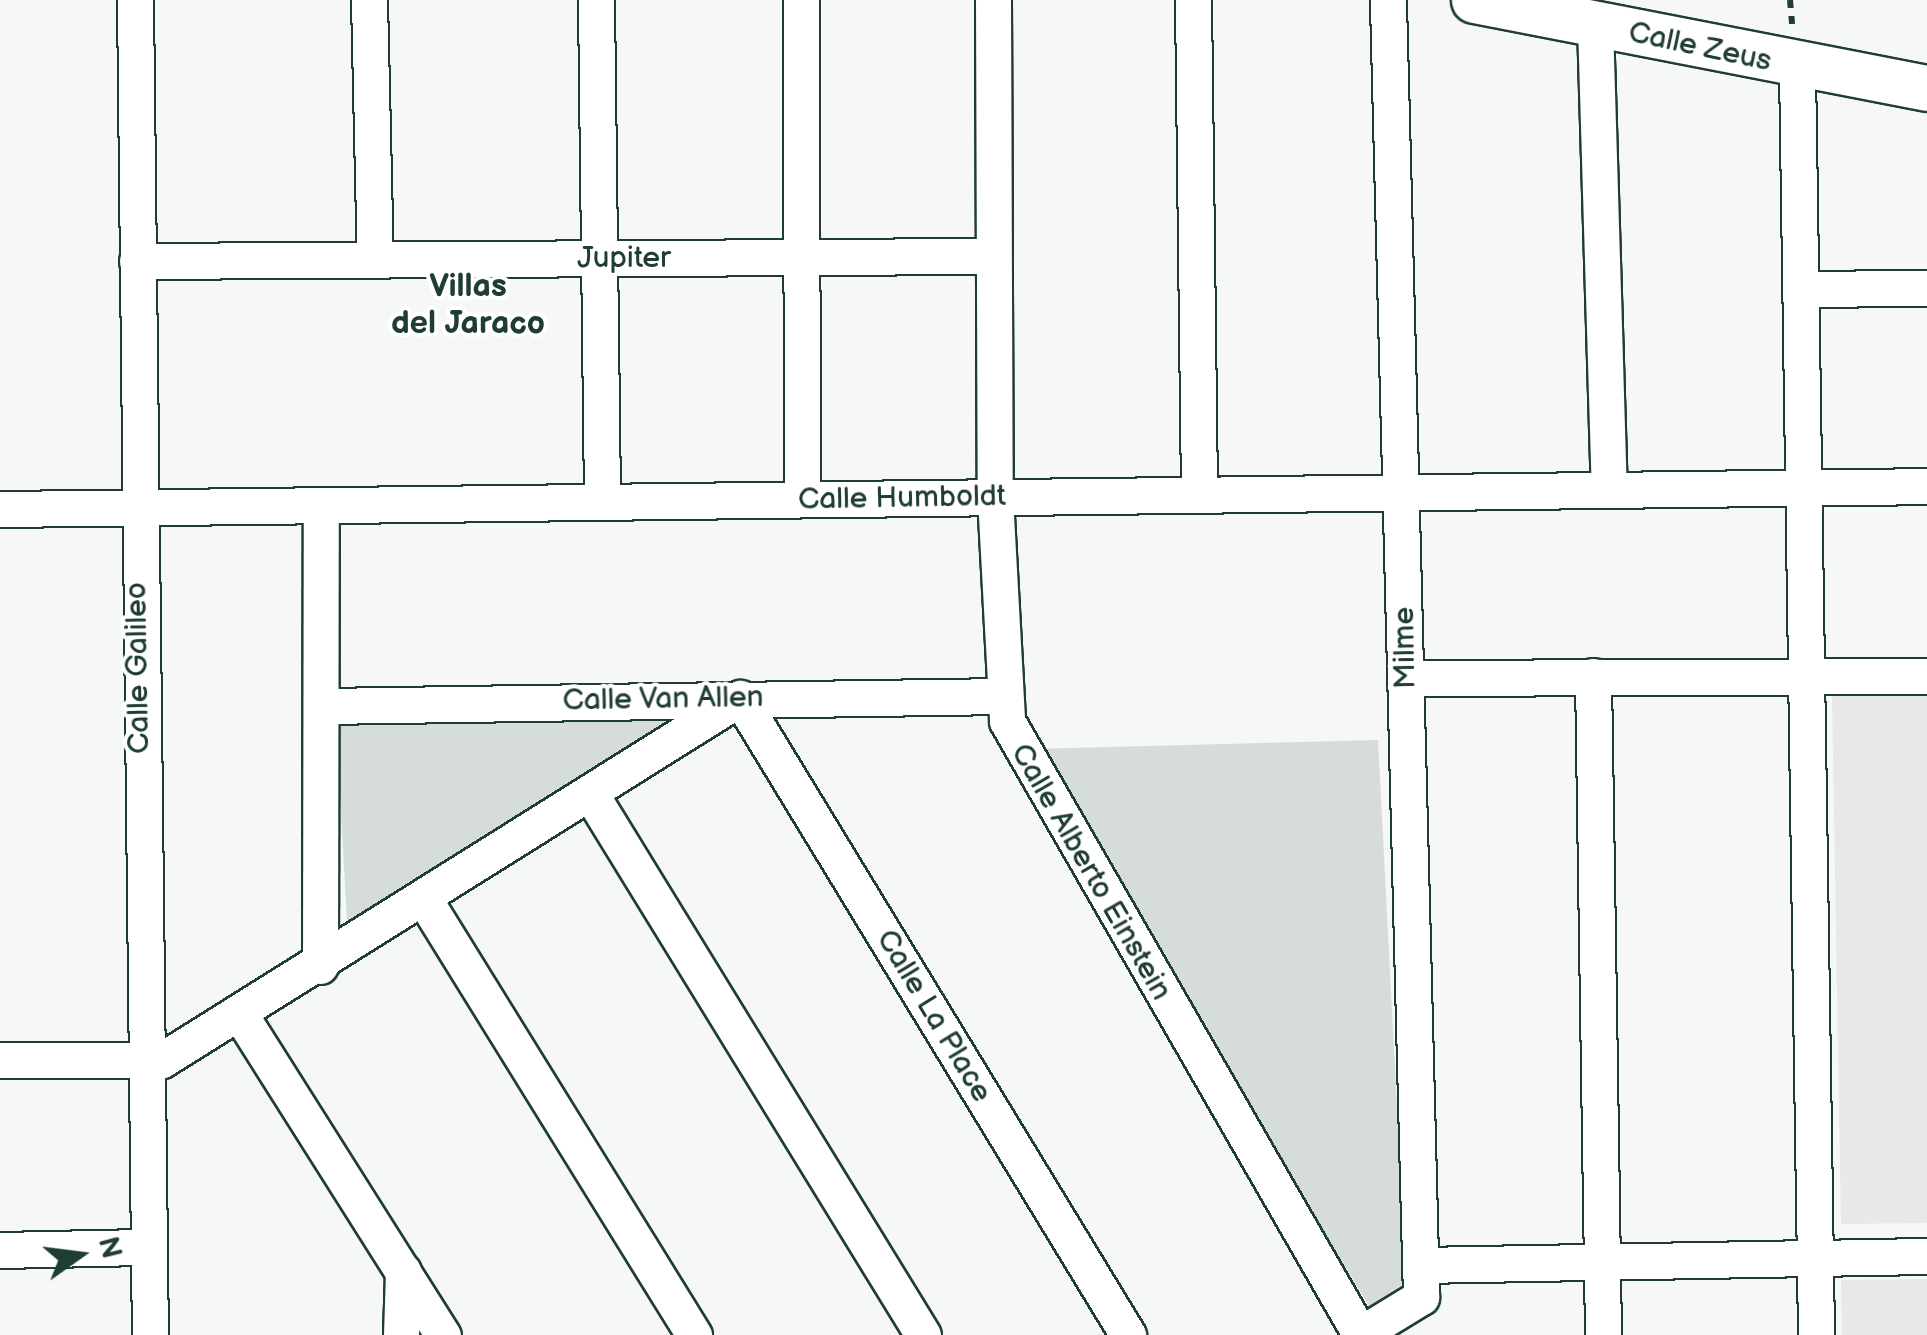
<!DOCTYPE html>
<style>
body{margin:0}
#map{position:relative;width:1927px;height:1335px;overflow:hidden;background:#f6f7f7;font-family:"Balsamiq Sans",sans-serif}
div>[style]{position:absolute}
[style*='--x']{left:calc(var(--x)*1px);top:calc(var(--y)*1px);width:calc(var(--w)*1px);rotate:calc(var(--a)*1deg)}
.built>*{inset:0;background:#e6e9e8}
.green>*{inset:0;background:#d6dcdb}
.path>*{height:6px;margin-top:-3px;transform-origin:0;background:repeating-linear-gradient(90deg,#1f3d34 0 8px,transparent 0 16px)}
.roads{filter:drop-shadow(2px 0 #1f3d34) drop-shadow(-2px 0 #1f3d34) drop-shadow(0 2px #1f3d34) drop-shadow(0 -2px #1f3d34)}
.minor>*{height:35px;margin:-17.5px;padding:0 17.5px;transform-origin:17.5px;border-radius:17.5px;background:#fff}
.tertiary>*{height:45px;margin:-22.5px;padding:0 22.5px;transform-origin:22.5px;border-radius:22.5px;background:#fff}
span{translate:-50% -50%;white-space:nowrap;text-align:center;line-height:1.15;-webkit-text-stroke:8px #fff;paint-order:stroke}
.street-label{font-size:30px;color:#1f3d34}
.neighbourhood-label{font-size:32px;color:#1f3d34;font-weight:700}
.north{position:absolute;left:30px;top:1205px;width:100px;height:100px;-webkit-text-stroke:8px #fff;paint-order:stroke;rotate:76deg;font-size:28px;font-weight:700;line-height:40px;text-align:center;color:#1f3d34}
.north::after{content:'';display:block;margin:auto;width:35px;height:45px;background:#1f3d34;clip-path:polygon(50% 0,100% 100%,50% 72%,0 100%)}
</style>
<div id="map">
<div class="built">
<i style="clip-path:polygon(1927px 695px,1927px 1223px,1841px 1224px,1832px 696px)"></i>
<i style="clip-path:polygon(1927px 1279px,1927px 1335px,1842px 1335px,1841px 1280px)"></i>
</div>
<div class="green">
<i style="clip-path:polygon(690px 714px,347px 922px,336px 720px)"></i>
<i style="clip-path:polygon(1378px 740px,1406px 1282px,1369px 1306px,1033px 749px)"></i>
</div>
<div class="path">
<i style="--x:1790;--y:0;--w:24;--a:85"></i>
</div>
<div class="roads">
<div class="minor">
<i style="--x:135;--y:0;--w:1335;--a:89.36"></i>
<i style="--x:369;--y:0;--w:260;--a:88.7"></i>
<i style="--x:596;--y:0;--w:501;--a:89.31"></i>
<i style="--x:801;--y:0;--w:499;--a:89.9"></i>
<i style="--x:993;--y:0;--w:497;--a:89.8"></i>
<i style="--x:995;--y:497;--w:224;--a:86.9"></i>
<i style="--x:1007;--y:721;--w:707;--a:60.06"></i>
<i style="--x:1193;--y:0;--w:495;--a:89.3"></i>
<i style="--x:1595;--y:24;--w:466;--a:88.3"></i>
<i style="--x:1797;--y:68;--w:1267;--a:89.14"></i>
<i style="--x:137;--y:261;--w:854;--a:-0.34"></i>
<i style="--x:1800;--y:289;--w:127;--a:-0.5"></i>
<i style="--x:0;--y:509;--w:1927;--a:-0.68"></i>
<i style="--x:1593;--y:676;--w:659;--a:89.13"></i>
<i style="--x:1405;--y:678;--w:522;--a:-0.22"></i>
<i style="--x:323;--y:706;--w:680;--a:-0.84"></i>
<i style="--x:590;--y:793;--w:636;--a:58.43"></i>
<i style="--x:424;--y:899;--w:513;--a:58.23"></i>
<i style="--x:320;--y:966;--w:461;--a:-89.9"></i>
<i style="--x:241;--y:1016;--w:378;--a:57.7"></i>
<i style="--x:0;--y:1060;--w:162;--a:0"></i>
<i style="--x:162;--y:1060;--w:682;--a:-32.06"></i>
<i style="--x:740;--y:698;--w:746;--a:58.65"></i>
<i style="--x:0;--y:1250;--w:148;--a:-1.2"></i>
<i style="--x:1420;--y:1265;--w:507;--a:-1.02"></i>
<i style="--x:401;--y:1335;--w:64;--a:-88.2"></i>
<i style="--x:1359;--y:1335;--w:73;--a:-31.5"></i>
<i style="--x:1421;--y:1297;--w:1297;--a:-91.46"></i>
</div>
<div class="tertiary">
<i style="--x:1474;--y:0;--w:461;--a:11"></i>
</div>
</div>
<div class="street-label">
<span style="left:1700px;top:47px;rotate:12deg">Calle Zeus</span>
<span style="left:624px;top:258px">Jupiter</span>
<span style="left:902px;top:498px;rotate:-1deg">Calle Humboldt</span>
<span style="left:1405px;top:648px;rotate:-91deg">Milme</span>
<span style="left:138px;top:668px;rotate:-91deg">Calle Galileo</span>
<span style="left:663px;top:699px;rotate:-1deg">Calle Van Allen</span>
<span style="left:1091px;top:872px;rotate:60deg">Calle Alberto Einstein</span>
<span style="left:934px;top:1016px;rotate:59deg">Calle La Place</span>
</div>
<div class="neighbourhood-label">
<span style="left:468px;top:306px">Villas<br>del Jaraco</span>
</div>
<div class="north">N</div>
</div>
